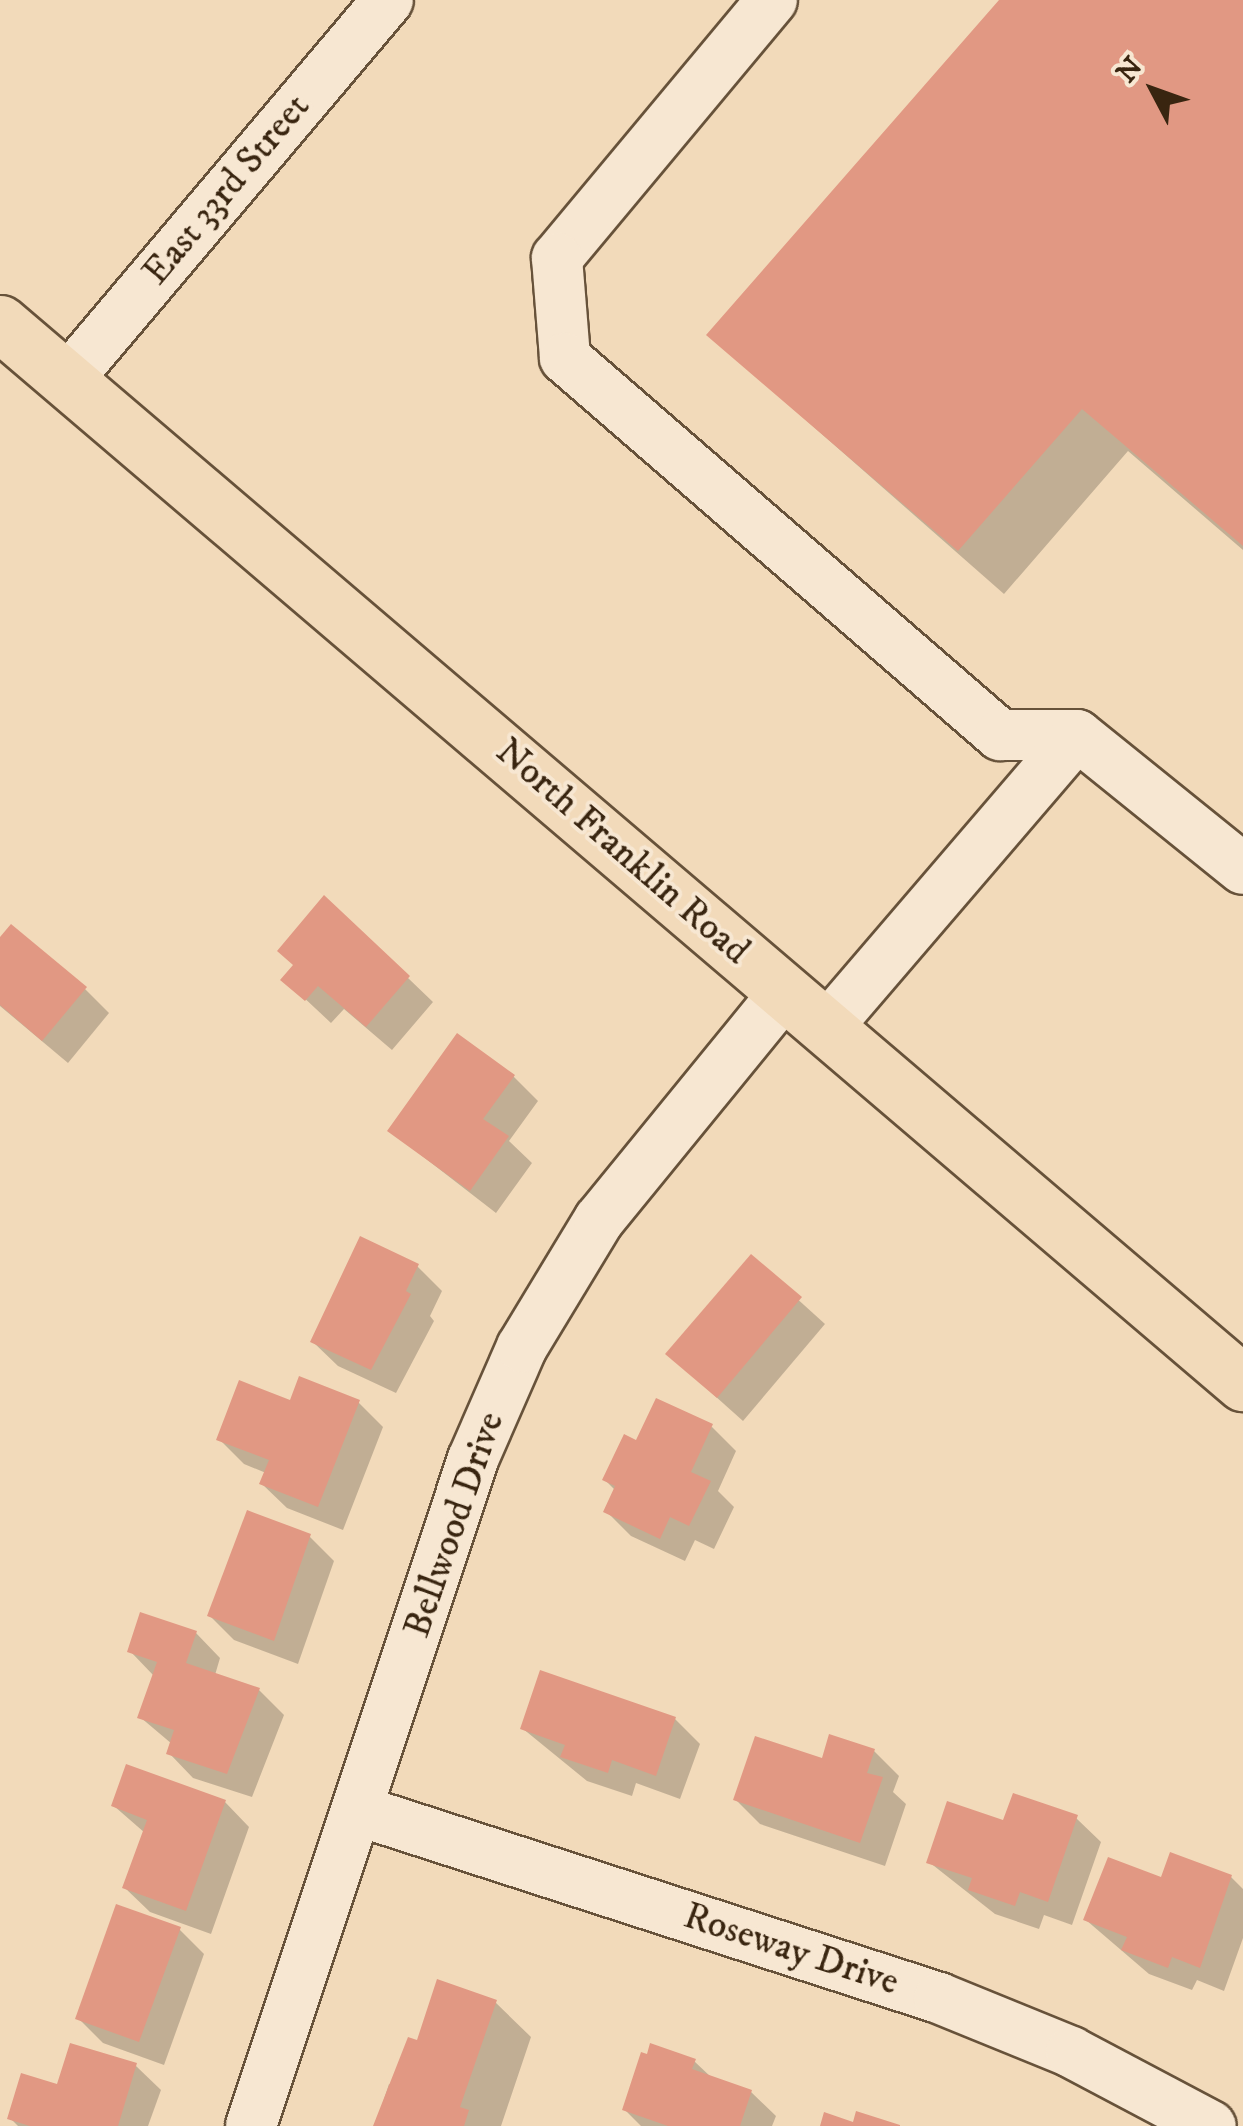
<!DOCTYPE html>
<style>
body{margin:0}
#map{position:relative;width:1243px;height:2126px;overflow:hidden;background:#f2daba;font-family:"IM FELL DW Pica",serif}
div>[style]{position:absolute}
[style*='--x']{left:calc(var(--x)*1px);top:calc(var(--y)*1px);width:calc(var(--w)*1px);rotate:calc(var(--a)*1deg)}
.shadow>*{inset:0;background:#0003}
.building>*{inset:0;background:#e19883}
.roads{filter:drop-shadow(2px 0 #67523a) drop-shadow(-2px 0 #67523a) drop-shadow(0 2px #67523a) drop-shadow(0 -2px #67523a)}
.minor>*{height:50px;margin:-25px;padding:0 25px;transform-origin:25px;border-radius:25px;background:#f7e7d2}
.major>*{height:55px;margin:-27.5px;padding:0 27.5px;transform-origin:27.5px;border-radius:27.5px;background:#f2daba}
span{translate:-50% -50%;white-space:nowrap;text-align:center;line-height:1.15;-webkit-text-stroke:8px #f7e7d2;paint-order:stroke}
.street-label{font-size:38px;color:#392510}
.north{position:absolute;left:1103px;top:40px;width:100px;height:100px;-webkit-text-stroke:8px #f7e7d2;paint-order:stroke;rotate:311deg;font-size:28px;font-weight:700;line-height:40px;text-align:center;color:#392510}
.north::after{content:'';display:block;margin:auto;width:35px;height:45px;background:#392510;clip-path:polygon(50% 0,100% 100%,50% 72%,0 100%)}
</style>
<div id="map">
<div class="shadow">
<i style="clip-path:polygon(1002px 0,1243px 0,1243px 550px,1128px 451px,1004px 594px,709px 335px)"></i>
<i style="clip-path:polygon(0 938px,85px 989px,109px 1013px,68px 1063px,0 1006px)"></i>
<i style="clip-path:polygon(408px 978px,433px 1002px,392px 1050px,344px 1009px,331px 1023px,284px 979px)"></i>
<i style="clip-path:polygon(513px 1076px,538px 1101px,509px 1141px,532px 1163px,496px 1213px,390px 1131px)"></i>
<i style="clip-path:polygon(751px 1257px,825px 1324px,743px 1421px,668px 1354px)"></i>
<i style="clip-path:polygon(417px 1266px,442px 1291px,430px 1316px,434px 1321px,396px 1393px,338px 1366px,313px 1342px)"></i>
<i style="clip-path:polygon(358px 1402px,383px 1427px,343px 1530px,287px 1508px,262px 1484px,266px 1473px,244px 1464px,219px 1439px,291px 1403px)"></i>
<i style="clip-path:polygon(712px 1427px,736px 1451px,718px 1491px,734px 1507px,714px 1549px,695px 1540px,685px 1561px,631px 1536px,606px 1511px,616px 1491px,605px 1480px,637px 1444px)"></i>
<i style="clip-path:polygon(309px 1536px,334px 1561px,298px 1664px,234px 1640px,210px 1616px)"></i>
<i style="clip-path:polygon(196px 1633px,220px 1658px,215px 1675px,259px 1690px,284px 1715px,252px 1797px,193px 1778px,169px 1753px,172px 1744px,140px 1717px,154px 1676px,130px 1651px)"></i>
<i style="clip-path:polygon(675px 1719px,700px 1744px,680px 1799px,636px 1783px,632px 1796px,587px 1781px,522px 1728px)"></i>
<i style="clip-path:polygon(874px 1751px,899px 1776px,893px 1792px,906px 1804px,885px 1866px,760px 1824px,736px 1800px,823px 1761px)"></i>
<i style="clip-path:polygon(225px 1802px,249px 1827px,211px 1934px,150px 1912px,125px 1888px,145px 1833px,114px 1806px)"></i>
<i style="clip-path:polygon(1076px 1818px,1101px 1842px,1072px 1925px,1044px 1915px,1039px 1929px,995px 1914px,929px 1862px,1005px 1824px)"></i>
<i style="clip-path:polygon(1231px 1877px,1243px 1889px,1243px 1938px,1224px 1991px,1197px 1980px,1192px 1990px,1149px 1974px,1086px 1920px,1162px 1880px)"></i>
<i style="clip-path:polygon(179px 1929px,204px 1954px,164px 2065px,103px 2043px,78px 2018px)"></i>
<i style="clip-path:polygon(495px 2002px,531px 2037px,501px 2126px,375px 2126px,389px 2084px,394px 2086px,419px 2044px)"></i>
<i style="clip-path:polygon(694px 2061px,712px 2078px,751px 2092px,776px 2116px,772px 2126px,641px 2126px,624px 2109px)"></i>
<i style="clip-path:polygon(136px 2066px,161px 2090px,148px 2126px,18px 2126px,10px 2118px,58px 2087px)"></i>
</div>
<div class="building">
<i style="clip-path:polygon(999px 0,1243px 0,1243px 546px,1082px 409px,958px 551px,706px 335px)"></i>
<i style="clip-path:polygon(324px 895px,410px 976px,366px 1027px,318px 986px,305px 1001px,280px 980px,293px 965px,277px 951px)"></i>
<i style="clip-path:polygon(11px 924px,87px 987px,42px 1041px,0 1005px,0 937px)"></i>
<i style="clip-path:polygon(457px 1033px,515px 1075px,483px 1119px,509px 1136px,470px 1191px,387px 1131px)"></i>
<i style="clip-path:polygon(360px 1236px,419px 1264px,406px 1291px,411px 1294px,371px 1370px,310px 1342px)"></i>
<i style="clip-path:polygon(751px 1254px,802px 1297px,717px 1398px,665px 1354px)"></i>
<i style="clip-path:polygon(299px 1376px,360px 1400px,318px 1507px,259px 1484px,269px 1460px,216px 1440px,239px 1380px,290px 1400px)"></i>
<i style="clip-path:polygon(656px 1398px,713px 1424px,691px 1472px,711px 1481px,689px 1526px,670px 1517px,660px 1539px,603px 1512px,615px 1486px,602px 1480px,624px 1434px,636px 1440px)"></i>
<i style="clip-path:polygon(247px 1510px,311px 1534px,274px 1641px,207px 1616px)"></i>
<i style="clip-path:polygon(140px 1612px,197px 1631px,186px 1663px,260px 1688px,227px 1774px,166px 1754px,174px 1730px,137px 1718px,157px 1662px,127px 1652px)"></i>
<i style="clip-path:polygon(540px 1670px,676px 1717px,656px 1776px,612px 1760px,608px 1773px,560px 1757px,565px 1745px,520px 1729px)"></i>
<i style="clip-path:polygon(829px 1734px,875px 1749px,867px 1773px,883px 1777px,860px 1843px,733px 1800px,755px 1736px,822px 1758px)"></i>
<i style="clip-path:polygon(126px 1764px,226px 1800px,186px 1911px,122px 1888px,147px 1820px,111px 1806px)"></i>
<i style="clip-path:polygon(1013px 1793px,1078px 1815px,1048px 1902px,1020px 1892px,1015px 1906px,968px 1890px,972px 1878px,926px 1863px,947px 1801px,1003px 1820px)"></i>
<i style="clip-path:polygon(1170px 1852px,1232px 1875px,1200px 1968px,1172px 1957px,1168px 1968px,1121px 1950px,1127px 1937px,1083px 1920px,1108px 1857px,1161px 1877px)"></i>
<i style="clip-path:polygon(116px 1904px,181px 1927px,139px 2042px,75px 2019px)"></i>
<i style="clip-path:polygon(437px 1979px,497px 2000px,460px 2107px,469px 2110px,464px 2126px,373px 2126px,408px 2037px,417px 2040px)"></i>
<i style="clip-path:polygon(70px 2043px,137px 2063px,118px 2126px,30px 2126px,7px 2119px,21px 2073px,57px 2084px)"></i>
<i style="clip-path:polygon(650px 2043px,696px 2059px,692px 2069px,752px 2090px,740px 2126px,668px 2126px,622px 2110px,641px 2052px,647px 2054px)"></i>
<i style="clip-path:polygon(856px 2111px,900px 2125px,900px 2126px,820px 2126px,824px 2112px,853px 2122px)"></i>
</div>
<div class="roads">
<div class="minor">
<i style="--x:772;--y:0;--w:336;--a:129.8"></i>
<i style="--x:557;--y:258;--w:100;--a:85.4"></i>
<i style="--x:565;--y:358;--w:576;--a:40.91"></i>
<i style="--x:1000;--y:735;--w:77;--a:0"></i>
<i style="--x:1077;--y:735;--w:213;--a:38.9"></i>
<i style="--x:67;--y:380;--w:497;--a:-49.8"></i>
<i style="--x:827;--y:1027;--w:384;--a:-49.4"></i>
<i style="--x:357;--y:1810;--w:612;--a:17.9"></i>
<i style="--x:939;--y:1998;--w:143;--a:22.2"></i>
<i style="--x:1071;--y:2052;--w:158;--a:27.9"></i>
<i style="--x:251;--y:2126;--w:703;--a:-71.59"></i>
<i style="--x:473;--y:1459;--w:122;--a:-66.4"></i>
<i style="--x:522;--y:1347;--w:149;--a:-58.8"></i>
<i style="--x:599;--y:1220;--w:294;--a:-50.8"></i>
</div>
<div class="major">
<i style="--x:0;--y:323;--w:1634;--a:40.46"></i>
</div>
</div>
<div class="street-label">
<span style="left:227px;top:190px;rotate:-50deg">East 33rd Street</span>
<span style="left:622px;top:852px;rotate:41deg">North Franklin Road</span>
<span style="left:455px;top:1525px;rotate:-71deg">Bellwood Drive</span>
<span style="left:791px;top:1950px;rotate:18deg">Roseway Drive</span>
</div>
<div class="north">N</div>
</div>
